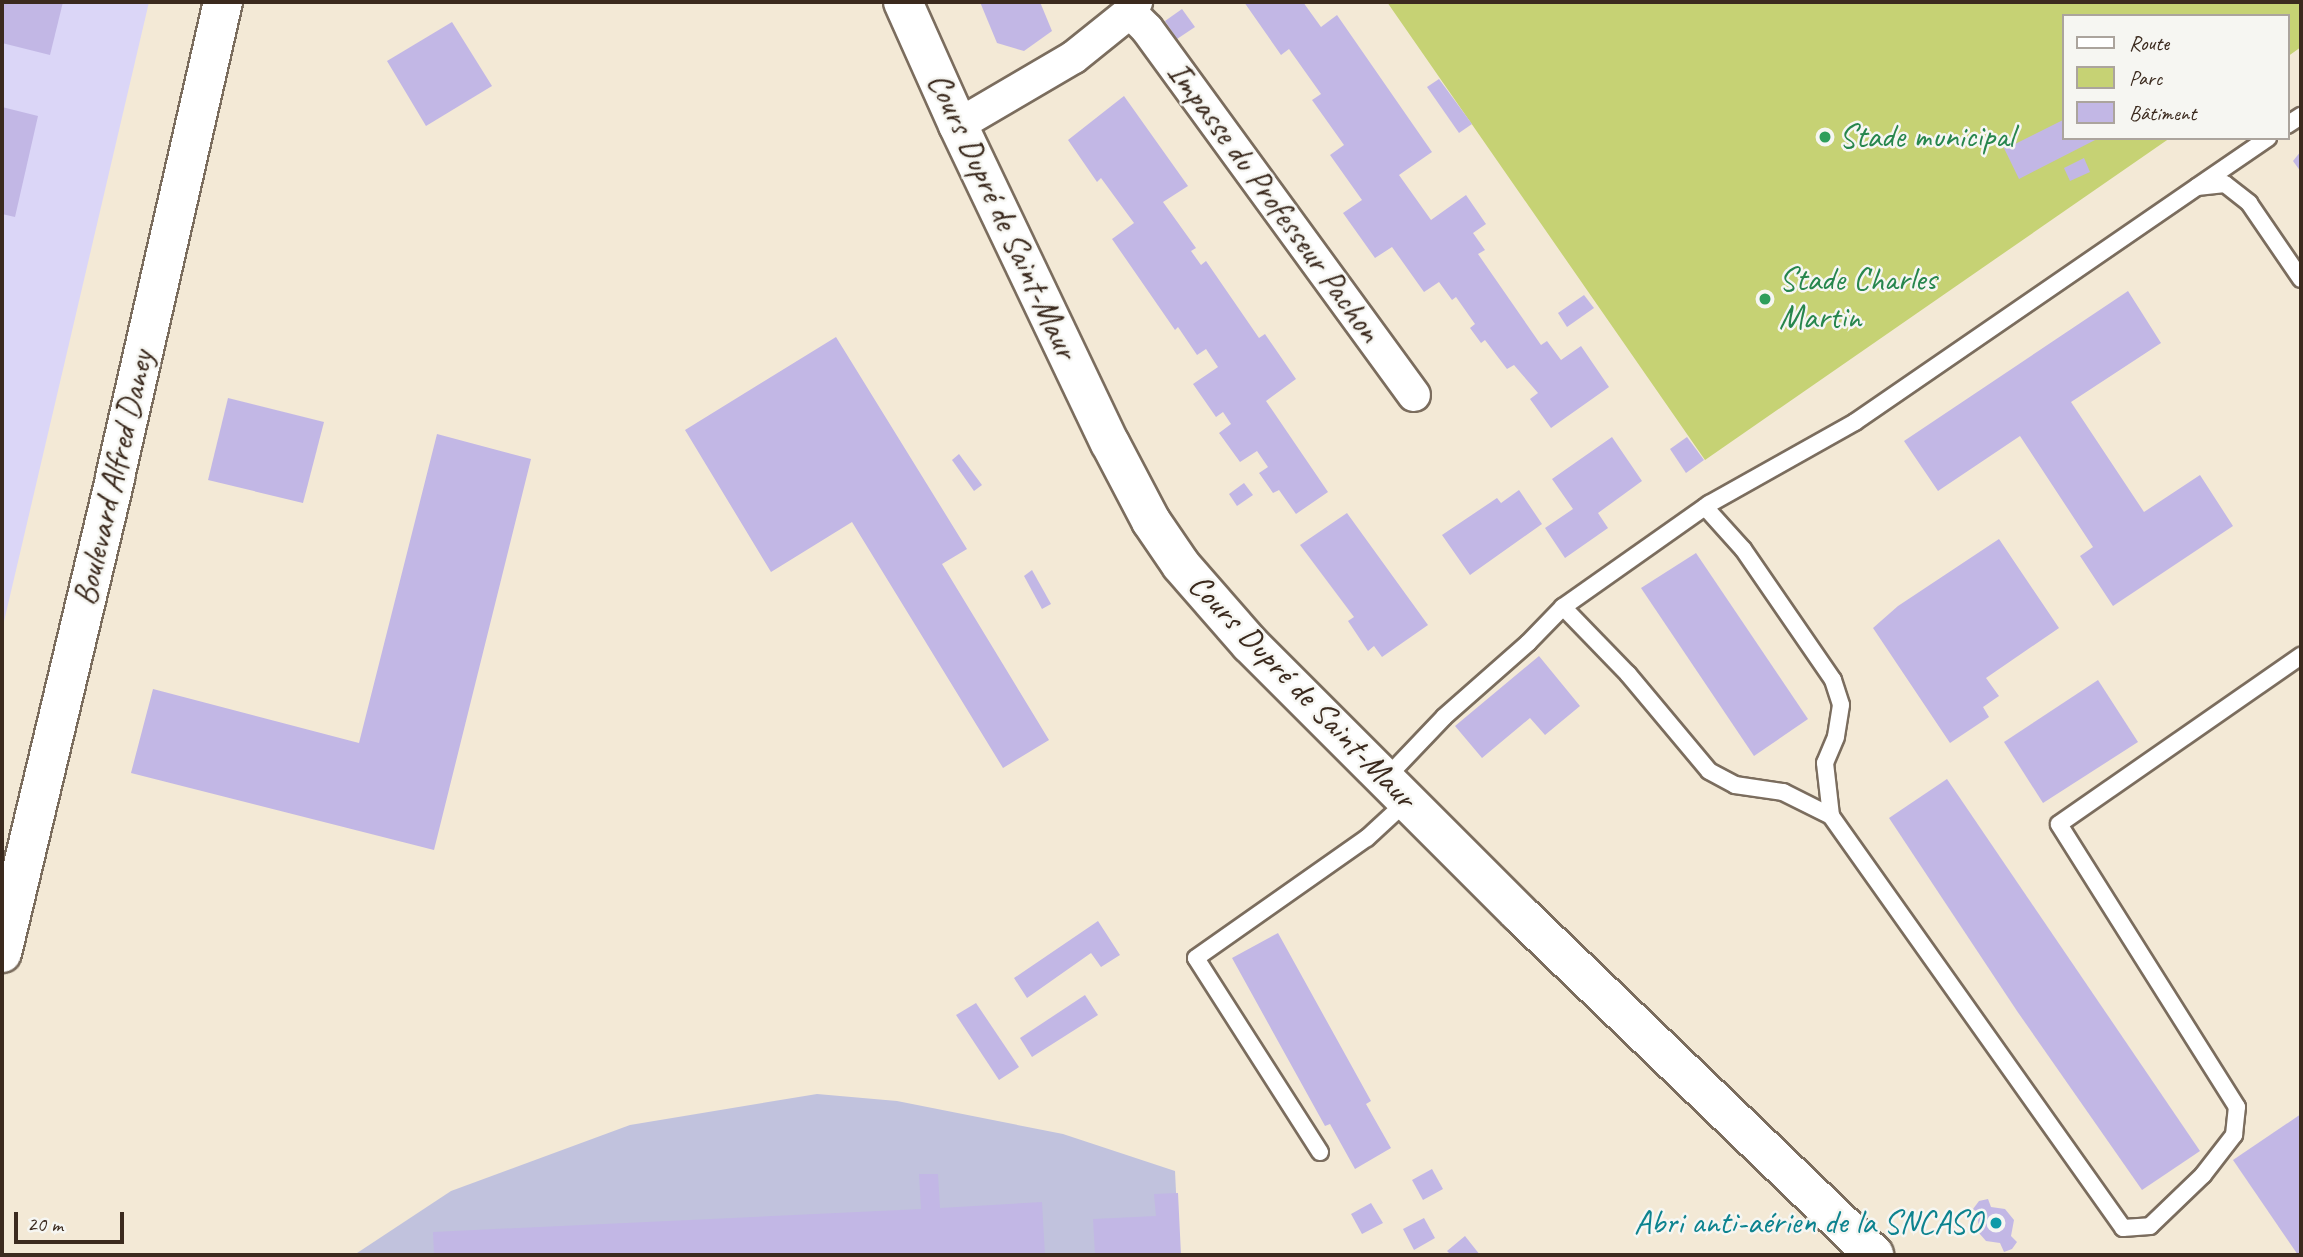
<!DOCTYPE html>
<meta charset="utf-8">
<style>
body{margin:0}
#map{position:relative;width:2303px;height:1257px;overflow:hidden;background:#f3e9d6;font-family:Caveat,sans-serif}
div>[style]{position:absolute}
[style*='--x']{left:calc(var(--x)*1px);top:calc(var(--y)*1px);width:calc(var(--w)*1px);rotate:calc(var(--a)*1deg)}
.built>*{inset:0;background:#dbd6f7}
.industrial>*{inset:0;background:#c1c2dd}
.green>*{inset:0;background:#c6d274}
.building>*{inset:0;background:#c2b7e5}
.roads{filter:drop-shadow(2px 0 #7b6d5e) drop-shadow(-2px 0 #7b6d5e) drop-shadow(0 2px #7b6d5e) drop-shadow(0 -2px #7b6d5e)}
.service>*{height:16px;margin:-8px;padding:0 8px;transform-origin:8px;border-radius:8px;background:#fff}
.minor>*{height:32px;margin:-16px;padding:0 16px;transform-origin:16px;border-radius:16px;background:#fff}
.tertiary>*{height:38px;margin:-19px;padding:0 19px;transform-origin:19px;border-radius:19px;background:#fff}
.secondary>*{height:38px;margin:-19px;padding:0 19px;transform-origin:19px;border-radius:19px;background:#fff}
.dots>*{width:19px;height:19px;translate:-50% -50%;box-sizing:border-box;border:4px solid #f6f6f2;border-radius:50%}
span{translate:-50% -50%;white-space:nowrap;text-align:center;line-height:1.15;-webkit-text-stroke:5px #f6f6f2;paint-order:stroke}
.leisure-label{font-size:33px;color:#27864d}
.left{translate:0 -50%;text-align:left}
.street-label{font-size:33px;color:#3b2a1e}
.culture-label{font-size:33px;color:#0d838f}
.right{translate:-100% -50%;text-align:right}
.frame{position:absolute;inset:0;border:4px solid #3b2a1e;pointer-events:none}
.legend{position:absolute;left:2062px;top:14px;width:228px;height:126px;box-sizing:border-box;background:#f6f6f2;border:2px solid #aba49d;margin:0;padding:9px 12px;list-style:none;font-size:21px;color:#3b2a1e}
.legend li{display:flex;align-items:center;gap:14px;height:35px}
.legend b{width:35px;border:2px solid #aba49d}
.scale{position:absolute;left:14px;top:1212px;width:110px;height:32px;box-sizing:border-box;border:4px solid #3b2a1e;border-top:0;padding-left:9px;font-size:21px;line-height:24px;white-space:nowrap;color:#3b2a1e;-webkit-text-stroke:5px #f6f6f2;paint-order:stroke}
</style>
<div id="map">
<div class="built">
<i style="clip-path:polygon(2px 2px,149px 2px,2px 630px)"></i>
</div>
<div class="industrial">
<i style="clip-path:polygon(817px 1094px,897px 1101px,1063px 1134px,1175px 1171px,1179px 1255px,354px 1255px,451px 1191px,630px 1125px)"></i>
</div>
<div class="green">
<i style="clip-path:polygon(1387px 2px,2301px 2px,2301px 47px,2287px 57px,2287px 16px,2063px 16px,2063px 138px,2170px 138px,1705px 460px)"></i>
</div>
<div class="building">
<i style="clip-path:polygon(2px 2px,63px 2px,50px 55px,2px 43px)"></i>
<i style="clip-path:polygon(980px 2px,1040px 2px,1052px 31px,1024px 51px,997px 43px)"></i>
<i style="clip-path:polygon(1244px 2px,1303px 2px,1321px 27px,1337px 15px,1432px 152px,1399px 175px,1431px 220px,1466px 195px,1486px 224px,1473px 233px,1485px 250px,1478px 254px,1541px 345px,1547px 341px,1561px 360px,1581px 346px,1609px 387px,1551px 428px,1530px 399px,1538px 393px,1514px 365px,1507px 369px,1485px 340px,1481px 343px,1470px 328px,1475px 324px,1456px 297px,1452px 300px,1439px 282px,1424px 292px,1392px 247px,1375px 258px,1343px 213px,1362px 200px,1330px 155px,1344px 145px,1312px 100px,1321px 94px,1289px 49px,1281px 55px)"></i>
<i style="clip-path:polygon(1182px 9px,1195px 27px,1177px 39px,1165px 21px)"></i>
<i style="clip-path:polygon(452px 22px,492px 86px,426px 126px,387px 61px)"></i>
<i style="clip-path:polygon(1439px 79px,1472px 124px,1459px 133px,1427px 87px)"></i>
<i style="clip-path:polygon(1124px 96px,1188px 186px,1163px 202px,1196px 248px,1191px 251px,1201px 265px,1206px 261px,1259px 338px,1265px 334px,1296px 379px,1266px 401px,1328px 492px,1296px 514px,1279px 490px,1273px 493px,1259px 473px,1268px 467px,1257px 451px,1240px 462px,1219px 433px,1231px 424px,1223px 412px,1216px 417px,1193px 384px,1218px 367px,1206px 349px,1197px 355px,1178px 327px,1175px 330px,1112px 239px,1134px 223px,1101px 178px,1097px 182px,1068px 140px)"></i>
<i style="clip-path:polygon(2px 107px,38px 116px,15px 217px,2px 214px)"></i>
<i style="clip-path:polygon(2063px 120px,2063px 138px,2099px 138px,2019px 179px,2002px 144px,2008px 141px,2011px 146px)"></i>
<i style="clip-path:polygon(2301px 151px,2301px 172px,2293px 161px)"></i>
<i style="clip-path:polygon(2084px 158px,2090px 172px,2070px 181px,2064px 168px)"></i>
<i style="clip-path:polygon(2128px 291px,2161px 343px,2071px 402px,2144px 512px,2200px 475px,2233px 526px,2113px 606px,2080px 556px,2093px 547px,2020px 436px,1938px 491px,1904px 441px)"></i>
<i style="clip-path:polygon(1584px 295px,1594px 308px,1567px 327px,1558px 313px)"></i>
<i style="clip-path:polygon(836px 337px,967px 549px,942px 564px,1049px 740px,1003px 768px,852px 522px,771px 572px,685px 430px)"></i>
<i style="clip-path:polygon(228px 398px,324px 422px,303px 503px,208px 480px)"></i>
<i style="clip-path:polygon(437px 434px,531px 459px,434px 850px,131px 773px,153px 689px,359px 743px)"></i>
<i style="clip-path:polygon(1612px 437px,1642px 481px,1598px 513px,1608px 528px,1565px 558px,1545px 528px,1573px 509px,1552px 479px)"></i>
<i style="clip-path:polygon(1687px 437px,1704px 460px,1686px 473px,1670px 449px)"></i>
<i style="clip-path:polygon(959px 454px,982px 485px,974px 491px,952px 460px)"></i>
<i style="clip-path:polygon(1244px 483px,1253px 495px,1237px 506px,1229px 494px)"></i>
<i style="clip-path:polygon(1519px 490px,1542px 524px,1470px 575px,1442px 535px,1497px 498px,1501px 503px)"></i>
<i style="clip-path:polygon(1347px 513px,1428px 625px,1382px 657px,1374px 646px,1368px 651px,1348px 621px,1354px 617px,1300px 545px)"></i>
<i style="clip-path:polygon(1999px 539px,2059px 628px,1986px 678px,1999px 696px,1983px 707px,1989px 717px,1950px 743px,1873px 628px,1898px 606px)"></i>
<i style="clip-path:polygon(1696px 553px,1808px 719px,1754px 756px,1641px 588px)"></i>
<i style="clip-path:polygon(1032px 570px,1051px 604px,1042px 609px,1024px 576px)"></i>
<i style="clip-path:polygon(1539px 656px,1580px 706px,1545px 735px,1530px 718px,1482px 758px,1455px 726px)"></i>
<i style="clip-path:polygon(2098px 680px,2138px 742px,2043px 803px,2004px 742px)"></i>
<i style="clip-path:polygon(1947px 779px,2200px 1151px,2142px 1190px,2017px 1011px,1889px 818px)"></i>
<i style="clip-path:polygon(1098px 921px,1120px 955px,1101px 967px,1091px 953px,1027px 998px,1014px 978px)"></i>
<i style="clip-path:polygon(1278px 933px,1371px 1101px,1366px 1104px,1391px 1148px,1355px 1169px,1330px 1124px,1325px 1126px,1232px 958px)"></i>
<i style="clip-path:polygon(1085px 995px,1098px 1015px,1032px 1057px,1020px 1038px)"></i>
<i style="clip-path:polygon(976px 1003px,1019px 1067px,999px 1080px,956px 1015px)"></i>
<i style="clip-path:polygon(2301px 1114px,2301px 1255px,2298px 1255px,2233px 1160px)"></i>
<i style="clip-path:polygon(1432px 1169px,1443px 1189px,1423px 1200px,1412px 1180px)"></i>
<i style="clip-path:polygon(919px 1174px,938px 1174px,940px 1208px,1042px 1202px,1045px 1255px,434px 1255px,433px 1232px,921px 1209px)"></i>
<i style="clip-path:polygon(1178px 1193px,1181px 1255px,1095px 1255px,1093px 1219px,1156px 1216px,1154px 1194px)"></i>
<i style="clip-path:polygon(1988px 1199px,1991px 1207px,2005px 1209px,2014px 1220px,2011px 1236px,2017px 1242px,2012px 1249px,2004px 1252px,2000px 1243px,1986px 1241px,1979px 1233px,1978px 1220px,1981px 1215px,1973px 1209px,1979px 1201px)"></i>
<i style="clip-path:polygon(1371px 1203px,1383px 1223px,1362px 1234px,1351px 1214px)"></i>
<i style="clip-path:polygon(1424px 1218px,1435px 1238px,1414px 1250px,1403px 1229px)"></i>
<i style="clip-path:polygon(1465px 1236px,1480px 1255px,1451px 1255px,1447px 1251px)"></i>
</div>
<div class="roads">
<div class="service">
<i style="--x:2287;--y:125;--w:17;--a:-33"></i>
<i style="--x:2198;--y:186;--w:85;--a:-34.4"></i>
<i style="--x:1705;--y:507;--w:57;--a:47.9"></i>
<i style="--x:1743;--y:549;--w:159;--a:55.5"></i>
<i style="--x:1833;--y:680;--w:26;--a:72"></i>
<i style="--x:1841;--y:705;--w:32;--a:99"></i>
<i style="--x:1836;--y:737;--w:28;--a:113"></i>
<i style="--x:1825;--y:763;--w:53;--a:83.5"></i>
<i style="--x:1563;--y:607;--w:93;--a:45.9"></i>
<i style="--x:1628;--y:674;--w:126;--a:50.1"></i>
<i style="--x:1709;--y:771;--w:30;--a:28"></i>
<i style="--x:1735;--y:785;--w:49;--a:8.3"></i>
<i style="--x:1783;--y:792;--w:54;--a:26.6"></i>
<i style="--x:1831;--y:816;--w:505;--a:54.67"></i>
<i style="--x:2123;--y:1228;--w:27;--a:-4"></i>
<i style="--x:2150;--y:1226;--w:74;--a:-43.9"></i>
<i style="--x:2203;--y:1175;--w:51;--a:-52.2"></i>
<i style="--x:2234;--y:1135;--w:28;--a:-84"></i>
<i style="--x:2237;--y:1107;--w:334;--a:-122.2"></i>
<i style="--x:2059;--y:824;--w:295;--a:-34.8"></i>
<i style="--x:1386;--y:778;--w:84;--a:-46.4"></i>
<i style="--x:1444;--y:717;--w:112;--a:-41.4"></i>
<i style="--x:1528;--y:643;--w:50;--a:-45.8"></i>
<i style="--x:1563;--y:607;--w:179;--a:-35.2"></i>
<i style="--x:1709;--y:504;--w:167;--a:-29.3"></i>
<i style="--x:1855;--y:422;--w:415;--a:-34.5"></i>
<i style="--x:2197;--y:187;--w:28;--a:-6"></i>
<i style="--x:2225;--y:184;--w:31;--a:38"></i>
<i style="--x:2249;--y:203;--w:92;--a:55.6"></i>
<i style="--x:1320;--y:1152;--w:230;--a:-122.6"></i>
<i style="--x:1196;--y:958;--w:209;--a:-35.1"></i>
<i style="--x:1367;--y:838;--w:56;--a:-42.8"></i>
</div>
<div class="minor">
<i style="--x:1130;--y:12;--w:24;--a:45"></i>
<i style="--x:1147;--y:29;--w:453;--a:53.9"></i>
<i style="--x:958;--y:125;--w:134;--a:-30.4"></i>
<i style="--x:1074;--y:57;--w:72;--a:-38.8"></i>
<i style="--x:1130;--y:12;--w:12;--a:-59"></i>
</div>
<div class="tertiary">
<i style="--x:903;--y:2;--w:135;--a:65.9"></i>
<i style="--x:958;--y:125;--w:352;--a:64.5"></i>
<i style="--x:1110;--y:443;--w:88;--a:62.3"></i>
<i style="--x:1151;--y:521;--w:53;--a:55.7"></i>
<i style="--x:1181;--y:565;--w:105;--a:48.9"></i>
<i style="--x:1250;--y:644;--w:380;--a:45"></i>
<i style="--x:1519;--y:913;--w:493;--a:43.9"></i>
</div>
<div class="secondary">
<i style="--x:2;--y:953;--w:489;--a:-76.6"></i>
<i style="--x:115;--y:477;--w:487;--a:-77.2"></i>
</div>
</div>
<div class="dots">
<i style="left:1825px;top:137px;background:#2e9e5b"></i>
<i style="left:1765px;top:299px;background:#2e9e5b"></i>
<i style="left:1996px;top:1223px;background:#0f9aa8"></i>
</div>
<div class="leisure-label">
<span class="left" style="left:1839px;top:137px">Stade municipal</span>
<span class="left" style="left:1779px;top:299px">Stade Charles<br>Martin</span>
</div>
<div class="street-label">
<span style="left:1274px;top:202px;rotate:54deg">Impasse du Professeur Pachon</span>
<span style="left:1002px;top:216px;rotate:65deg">Cours Dupré de Saint-Maur</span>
<span style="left:114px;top:478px;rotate:-77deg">Boulevard Alfred Daney</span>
<span style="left:1302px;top:691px;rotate:46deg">Cours Dupré de Saint-Maur</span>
</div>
<div class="culture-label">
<span class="right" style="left:1982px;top:1223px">Abri anti-aérien de la SNCASO</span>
</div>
<div class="frame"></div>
<ul class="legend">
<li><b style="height:9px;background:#fff"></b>Route</li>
<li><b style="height:19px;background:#c6d274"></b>Parc</li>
<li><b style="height:19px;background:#c2b7e5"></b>Bâtiment</li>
</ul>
<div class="scale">20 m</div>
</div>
